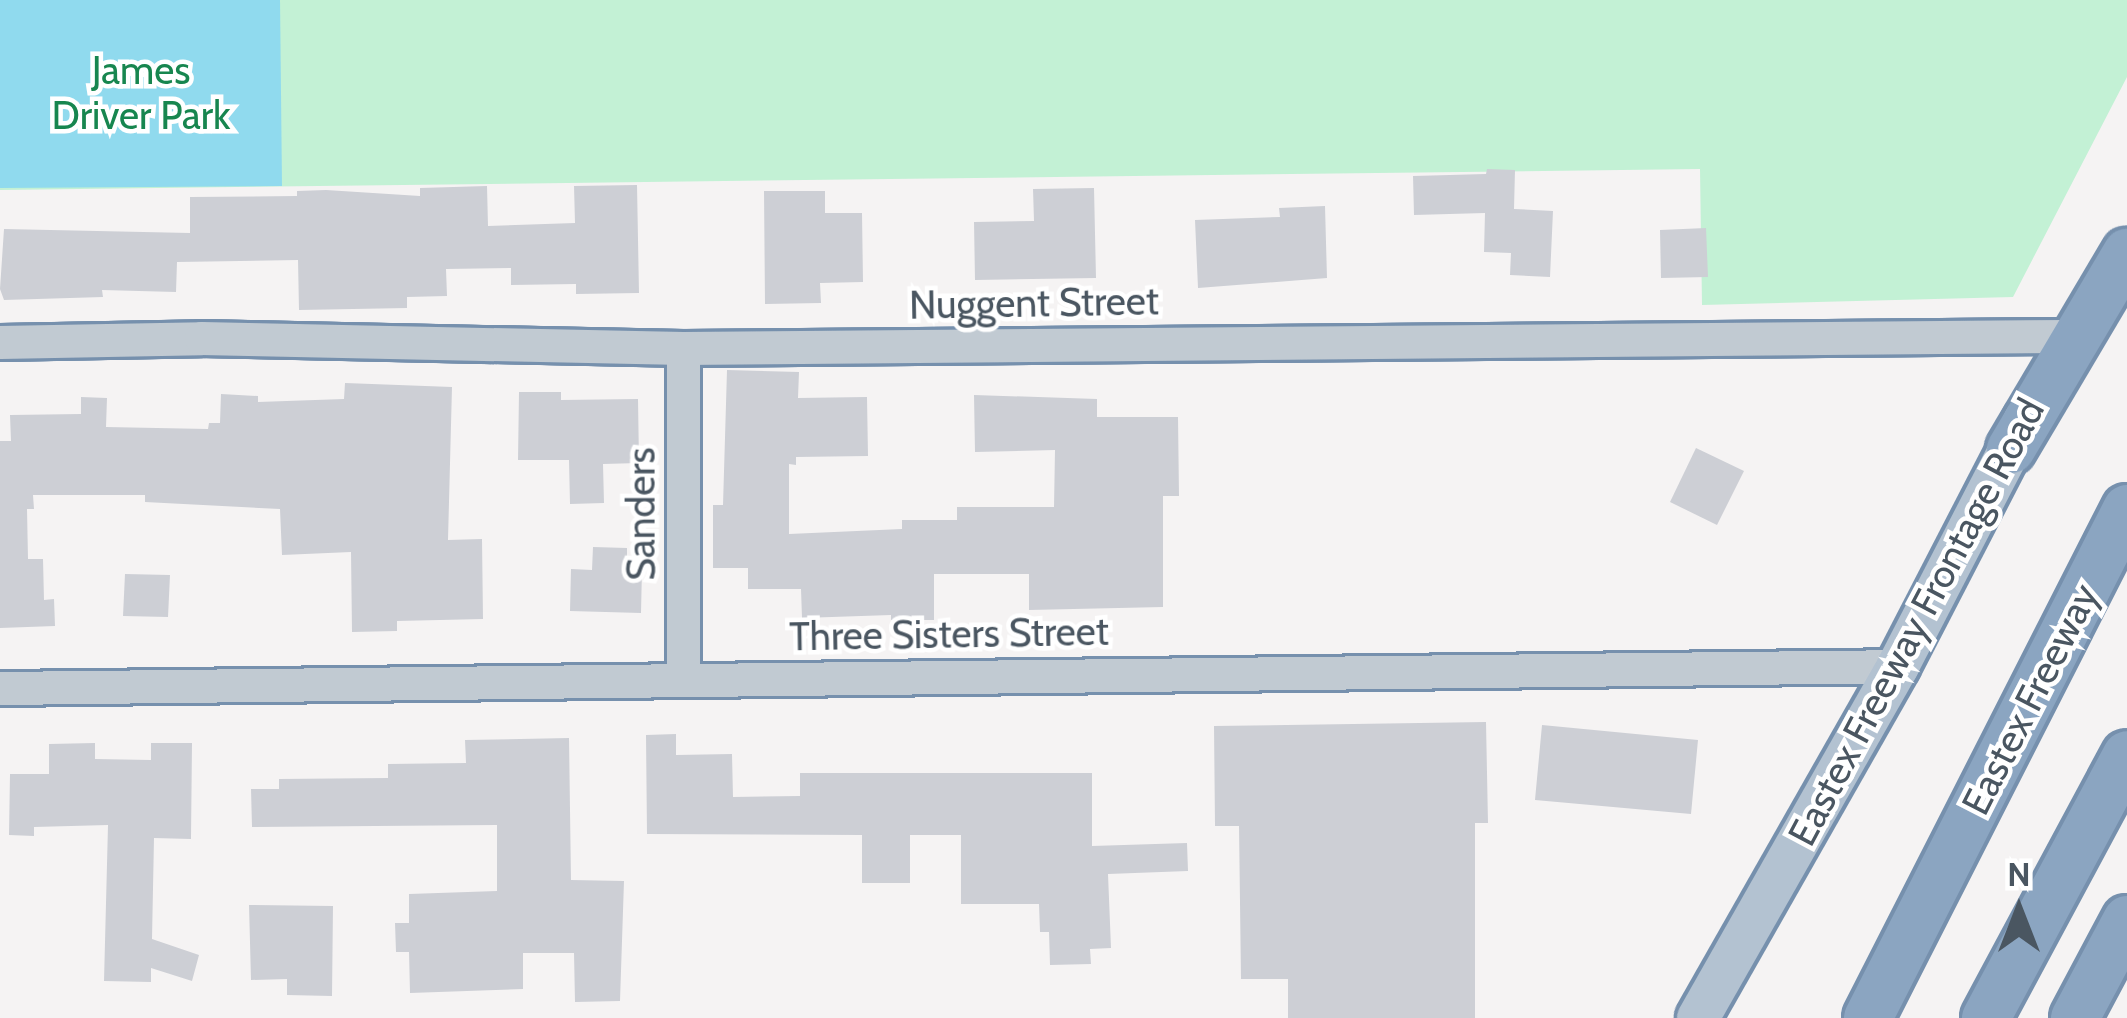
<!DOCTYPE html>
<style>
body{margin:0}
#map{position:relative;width:2127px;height:1018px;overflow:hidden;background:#f5f3f3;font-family:Cabin,sans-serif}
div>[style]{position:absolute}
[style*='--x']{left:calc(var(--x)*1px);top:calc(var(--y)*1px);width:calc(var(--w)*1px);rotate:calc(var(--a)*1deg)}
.green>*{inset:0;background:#c3f1d5}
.water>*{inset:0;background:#90daee}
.building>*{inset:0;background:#cdcfd5}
.roads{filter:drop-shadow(3px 0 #7690ad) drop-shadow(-3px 0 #7690ad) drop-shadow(0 3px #7690ad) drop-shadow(0 -3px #7690ad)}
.minor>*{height:33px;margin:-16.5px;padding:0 16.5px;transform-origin:16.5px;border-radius:16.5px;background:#c1cad2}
.major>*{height:42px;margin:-21px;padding:0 21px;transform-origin:21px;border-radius:21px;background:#b3c2d1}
.highway>*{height:48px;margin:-24px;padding:0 24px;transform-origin:24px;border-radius:24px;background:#8ba5c1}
span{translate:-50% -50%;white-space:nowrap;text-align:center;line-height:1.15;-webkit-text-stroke:9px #fff;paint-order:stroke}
.park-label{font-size:39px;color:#17864f}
.street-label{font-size:39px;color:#4a5661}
.north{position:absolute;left:1959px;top:850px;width:120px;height:120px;-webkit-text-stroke:9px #fff;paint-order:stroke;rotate:0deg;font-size:33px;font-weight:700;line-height:48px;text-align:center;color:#4a5661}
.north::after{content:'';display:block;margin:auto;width:42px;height:54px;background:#4a5661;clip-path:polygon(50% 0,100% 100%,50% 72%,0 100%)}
</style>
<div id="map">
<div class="green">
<i style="clip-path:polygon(0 0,2127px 0,2127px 77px,2013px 297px,1702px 305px,1700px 169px,0 190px)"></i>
</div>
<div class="water">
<i style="clip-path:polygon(0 0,280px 0,282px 186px,0 188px)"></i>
</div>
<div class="building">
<i style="clip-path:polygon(1487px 169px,1515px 170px,1514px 209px,1553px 211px,1550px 277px,1510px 275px,1511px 253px,1484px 252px,1485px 213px,1414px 215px,1413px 176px,1486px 174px)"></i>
<i style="clip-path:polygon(637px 185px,639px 293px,576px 294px,576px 284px,511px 285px,511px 268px,446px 269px,447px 296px,407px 297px,407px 308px,299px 310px,298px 260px,177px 262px,176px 292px,102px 290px,103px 297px,4px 300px,0 289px,4px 229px,190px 233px,190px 197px,297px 196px,297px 191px,326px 190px,420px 196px,420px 188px,487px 186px,488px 226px,575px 223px,574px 186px)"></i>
<i style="clip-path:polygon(1094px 188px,1096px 278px,975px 280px,974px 222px,1034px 221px,1033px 189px)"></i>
<i style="clip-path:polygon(764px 191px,825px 191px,825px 213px,862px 213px,863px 282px,820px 283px,821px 303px,765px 304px)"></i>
<i style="clip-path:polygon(1325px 206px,1327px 278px,1198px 288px,1195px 220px,1280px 217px,1279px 208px)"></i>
<i style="clip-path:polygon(1706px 228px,1708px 277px,1661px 278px,1660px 230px)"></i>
<i style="clip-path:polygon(727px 370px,799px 372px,798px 398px,867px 397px,868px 456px,796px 457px,796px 465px,789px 464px,789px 534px,902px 529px,902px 520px,957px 520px,957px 507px,1054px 507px,1055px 450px,975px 452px,974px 395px,1097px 399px,1097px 417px,1178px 417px,1179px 496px,1163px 496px,1163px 607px,1029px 610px,1029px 574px,934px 574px,934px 620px,891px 620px,891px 615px,802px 618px,801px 589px,748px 589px,748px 568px,713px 568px,713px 505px,723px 505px)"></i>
<i style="clip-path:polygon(345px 383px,452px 387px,448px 540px,482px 539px,483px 619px,397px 621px,397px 631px,352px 632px,351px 552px,282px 555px,280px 509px,145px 502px,145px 495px,33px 495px,34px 509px,27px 509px,28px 559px,43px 559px,44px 600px,54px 599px,55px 626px,0 628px,0 441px,11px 441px,10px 415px,81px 414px,81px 397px,107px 398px,106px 427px,208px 429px,209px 423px,220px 423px,221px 394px,258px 396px,258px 402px,344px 399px)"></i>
<i style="clip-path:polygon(519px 392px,561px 392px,561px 400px,638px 399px,639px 463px,603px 464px,604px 503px,570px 504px,569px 460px,518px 460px)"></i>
<i style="clip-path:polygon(1696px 448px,1744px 471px,1717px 525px,1670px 502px)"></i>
<i style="clip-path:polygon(593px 547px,627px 548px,627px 568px,642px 569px,641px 613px,570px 611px,571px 569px,592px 570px)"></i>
<i style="clip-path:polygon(125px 574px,170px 575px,168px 617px,123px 616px)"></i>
<i style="clip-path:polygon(1486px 722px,1488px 823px,1475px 823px,1475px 1018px,1288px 1018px,1288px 979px,1241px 979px,1239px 826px,1215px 826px,1214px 726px)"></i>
<i style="clip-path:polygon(1542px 725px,1698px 740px,1691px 814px,1535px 800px)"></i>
<i style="clip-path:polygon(676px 734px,676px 755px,732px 754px,733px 797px,800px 796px,800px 773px,1092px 773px,1092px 846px,1187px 843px,1188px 871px,1108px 874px,1111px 948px,1090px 949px,1091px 964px,1050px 965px,1049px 932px,1040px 932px,1039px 904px,961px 904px,961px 835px,910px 835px,910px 883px,862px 883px,862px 835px,647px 834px,646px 735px)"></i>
<i style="clip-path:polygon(569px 738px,571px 880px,624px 881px,620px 1001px,575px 1002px,574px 953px,523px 953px,523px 989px,410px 993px,409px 952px,396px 952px,395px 923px,409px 923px,409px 894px,497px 891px,497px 825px,252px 827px,251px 789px,279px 789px,279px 779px,388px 778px,388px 764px,466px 763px,465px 740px)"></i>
<i style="clip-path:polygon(95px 743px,95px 759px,151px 760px,151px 743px,192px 743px,191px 839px,154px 838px,152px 939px,199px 955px,192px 981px,151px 968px,151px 982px,104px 981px,108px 825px,34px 827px,34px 836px,9px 835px,10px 774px,49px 774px,49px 744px)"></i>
<i style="clip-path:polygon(249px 905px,333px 906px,332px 996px,287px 995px,287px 979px,251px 980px)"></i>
</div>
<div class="roads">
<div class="minor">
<i style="--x:0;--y:342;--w:201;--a:-1.1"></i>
<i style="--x:201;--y:338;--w:482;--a:1.2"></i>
<i style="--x:683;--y:348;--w:1386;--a:-0.5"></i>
<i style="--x:683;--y:348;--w:331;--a:90"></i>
<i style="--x:0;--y:688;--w:1898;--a:-0.66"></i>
</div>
<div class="major">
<i style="--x:1698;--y:1018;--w:405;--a:-60.4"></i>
<i style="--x:1898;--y:666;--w:277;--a:-62.7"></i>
</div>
<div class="highway">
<i style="--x:2011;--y:449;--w:228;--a:-59.4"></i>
<i style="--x:1868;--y:1018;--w:571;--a:-63.03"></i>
<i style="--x:1986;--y:1018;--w:298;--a:-61.8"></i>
<i style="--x:2075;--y:1018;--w:111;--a:-62"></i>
</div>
</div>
<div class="park-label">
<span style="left:141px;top:93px">James<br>Driver Park</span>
</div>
<div class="street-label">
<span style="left:1034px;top:303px;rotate:-1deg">Nuggent Street</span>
<span style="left:641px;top:514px;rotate:-90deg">Sanders</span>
<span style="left:1916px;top:622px;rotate:-62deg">Eastex Freeway Frontage Road</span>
<span style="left:949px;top:634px;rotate:-1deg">Three Sisters Street</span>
<span style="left:2030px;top:699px;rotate:-63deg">Eastex Freeway</span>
</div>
<div class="north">N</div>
</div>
